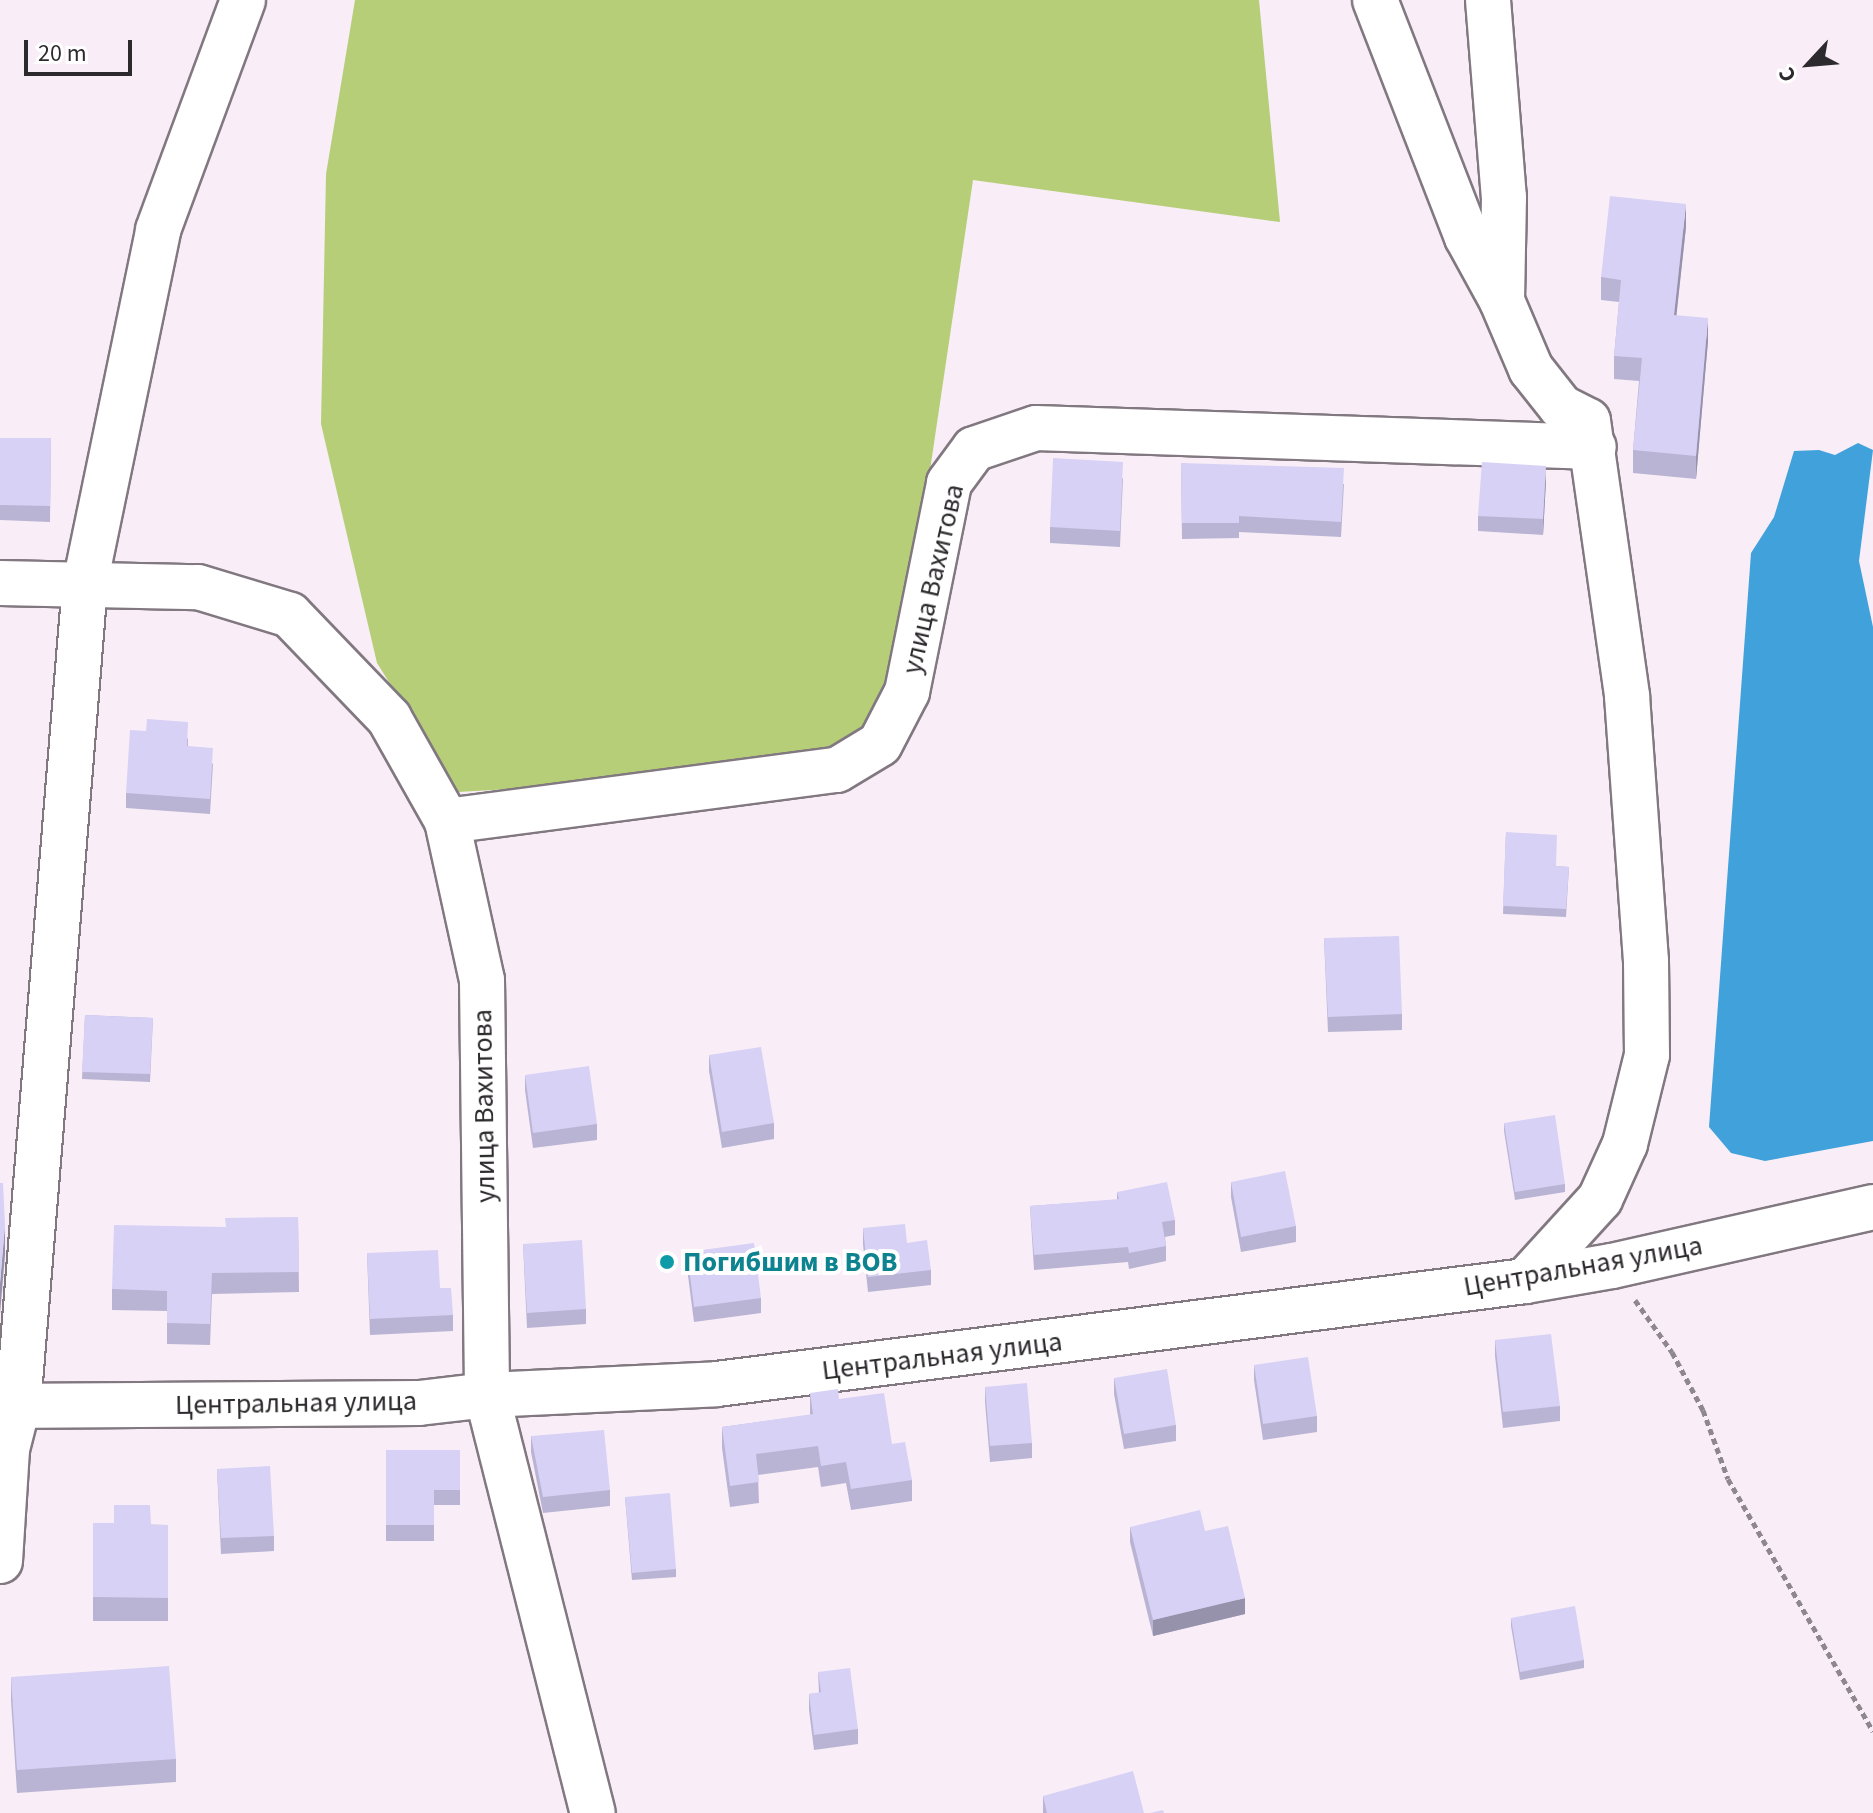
<!DOCTYPE html>
<meta charset="utf-8">
<style>
body{margin:0}
#map{position:relative;width:1873px;height:1813px;overflow:hidden;background:#f9eef7;font-family:"Source Sans 3",sans-serif}
div>[style]{position:absolute}
[style*='--x']{left:calc(var(--x)*1px);top:calc(var(--y)*1px);width:calc(var(--w)*1px);rotate:calc(var(--a)*1deg)}
.green>*{inset:0;background:#b6ce77}
.water>*{inset:0;background:#41a2db}
.path>*{height:5px;margin-top:-2.5px;transform-origin:0;background:repeating-linear-gradient(90deg,#8e878d 0 6px,transparent 0 10px)}
.roads{filter:drop-shadow(2px 0 #817880) drop-shadow(-2px 0 #817880) drop-shadow(0 2px #817880) drop-shadow(0 -2px #817880)}
.minor>*{height:44px;margin:-22px;padding:0 22px;transform-origin:22px;border-radius:22px;background:#fff}
.wall>*{inset:0;background:#b9b4d3}
.shaded-wall>*{inset:0;background:#9692ac}
.building>*{inset:0;background:#d7d1f5}
.dots>*{width:22px;height:22px;translate:-50% -50%;box-sizing:border-box;border:4px solid #fff;border-radius:50%}
span{translate:-50% -50%;white-space:nowrap;text-align:center;line-height:1.15;-webkit-text-stroke:8px #fff;paint-order:stroke}
.street-label{font-size:28px;color:#2d2a2d}
.culture-label{font-size:28px;color:#0d838f;font-weight:700}
.left{translate:0 -50%;text-align:left}
.north{position:absolute;left:1769px;top:24px;width:80px;height:80px;-webkit-text-stroke:6px #fff;paint-order:stroke;rotate:244deg;font-size:22px;font-weight:700;line-height:32px;text-align:center;color:#2d2a2d}
.north::after{content:'';display:block;margin:auto;width:28px;height:36px;background:#2d2a2d;clip-path:polygon(50% 0,100% 100%,50% 72%,0 100%)}
.scale{position:absolute;left:24px;top:40px;width:108px;height:36px;box-sizing:border-box;border:4px solid #2d2a2d;border-top:0;padding-left:10px;font-size:24px;line-height:28px;white-space:nowrap;color:#2d2a2d;-webkit-text-stroke:6px #fff;paint-order:stroke}
</style>
<div id="map">
<div class="green">
<i style="clip-path:polygon(355px 0,1259px 0,1280px 222px,973px 180px,900px 673px,890px 707px,832px 757px,653px 781px,458px 792px,377px 663px,321px 424px,326px 174px)"></i>
</div>
<div class="water">
<i style="clip-path:polygon(1858px 443px,1873px 450px,1859px 561px,1873px 627px,1873px 1141px,1765px 1161px,1731px 1153px,1709px 1127px,1751px 553px,1774px 517px,1794px 451px,1819px 450px,1835px 455px)"></i>
</div>
<div class="path">
<i style="--x:1635;--y:1300;--w:64;--a:54.6"></i>
<i style="--x:1672;--y:1352;--w:66;--a:61.9"></i>
<i style="--x:1703;--y:1410;--w:73;--a:70.1"></i>
<i style="--x:1728;--y:1479;--w:291;--a:60.1"></i>
</div>
<div class="roads">
<div class="minor">
<i style="--x:1375;--y:0;--w:254;--a:68.8"></i>
<i style="--x:1467;--y:237;--w:73;--a:61.3"></i>
<i style="--x:1502;--y:301;--w:74;--a:66.9"></i>
<i style="--x:1531;--y:369;--w:48;--a:51.7"></i>
<i style="--x:1561;--y:407;--w:30;--a:27"></i>
<i style="--x:1588;--y:421;--w:278;--a:81.9"></i>
<i style="--x:1627;--y:696;--w:266;--a:85.9"></i>
<i style="--x:1646;--y:961;--w:94;--a:89.4"></i>
<i style="--x:1647;--y:1055;--w:92;--a:103.9"></i>
<i style="--x:1625;--y:1144;--w:60;--a:114.4"></i>
<i style="--x:1600;--y:1199;--w:111;--a:132.4"></i>
<i style="--x:1488;--y:0;--w:198;--a:85.4"></i>
<i style="--x:1504;--y:197;--w:102;--a:91.1"></i>
<i style="--x:0;--y:583;--w:198;--a:1.2"></i>
<i style="--x:198;--y:587;--w:96;--a:16.9"></i>
<i style="--x:290;--y:615;--w:143;--a:46.1"></i>
<i style="--x:389;--y:718;--w:118;--a:60.6"></i>
<i style="--x:447;--y:821;--w:163;--a:77.6"></i>
<i style="--x:482;--y:980;--w:415;--a:89.3"></i>
<i style="--x:487;--y:1395;--w:431;--a:75.8"></i>
<i style="--x:447;--y:821;--w:393;--a:-7.5"></i>
<i style="--x:837;--y:770;--w:50;--a:-31.2"></i>
<i style="--x:880;--y:744;--w:59;--a:-62.6"></i>
<i style="--x:907;--y:692;--w:213;--a:-78.6"></i>
<i style="--x:949;--y:483;--w:42;--a:-53.7"></i>
<i style="--x:974;--y:449;--w:65;--a:-18.7"></i>
<i style="--x:1036;--y:428;--w:558;--a:1.95"></i>
<i style="--x:0;--y:1406;--w:419;--a:-0.4"></i>
<i style="--x:419;--y:1403;--w:68;--a:-6.7"></i>
<i style="--x:487;--y:1395;--w:230;--a:-2.7"></i>
<i style="--x:717;--y:1384;--w:815;--a:-7.26"></i>
<i style="--x:1525;--y:1281;--w:88;--a:-9.8"></i>
<i style="--x:1612;--y:1266;--w:268;--a:-12.7"></i>
<i style="--x:0;--y:1561;--w:112;--a:-86.4"></i>
<i style="--x:7;--y:1449;--w:44;--a:-75.7"></i>
<i style="--x:18;--y:1406;--w:825;--a:-85.34"></i>
<i style="--x:85;--y:584;--w:361;--a:-78.3"></i>
<i style="--x:158;--y:230;--w:245;--a:-69.7"></i>
</div>
</div>
<div class="wall">
<i style="clip-path:polygon(1686px 227px,1676px 315px,1708px 341px,1696px 479px,1633px 473px,1633px 450px,1639px 381px,1614px 379px,1614px 356px,1619px 302px,1601px 300px,1601px 277px)"></i>
<i style="clip-path:polygon(0 438px,51px 438px,50px 522px,0 520px)"></i>
<i style="clip-path:polygon(1181px 463px,1344px 484px,1341px 537px,1239px 532px,1239px 538px,1182px 539px)"></i>
<i style="clip-path:polygon(1123px 478px,1120px 547px,1050px 543px,1050px 527px)"></i>
<i style="clip-path:polygon(1546px 481px,1543px 535px,1478px 531px,1478px 516px)"></i>
<i style="clip-path:polygon(188px 738px,188px 746px,213px 764px,210px 814px,126px 808px,126px 793px)"></i>
<i style="clip-path:polygon(1506px 832px,1556px 866px,1569px 867px,1566px 917px,1503px 914px)"></i>
<i style="clip-path:polygon(1324px 938px,1402px 1014px,1402px 1030px,1328px 1032px)"></i>
<i style="clip-path:polygon(85px 1015px,153px 1018px,150px 1082px,82px 1079px)"></i>
<i style="clip-path:polygon(709px 1055px,774px 1123px,774px 1139px,722px 1148px,709px 1071px)"></i>
<i style="clip-path:polygon(525px 1075px,597px 1124px,597px 1140px,533px 1148px,525px 1090px)"></i>
<i style="clip-path:polygon(1504px 1123px,1565px 1184px,1565px 1192px,1515px 1200px,1504px 1131px)"></i>
<i style="clip-path:polygon(1231px 1182px,1296px 1226px,1296px 1242px,1241px 1252px,1231px 1197px)"></i>
<i style="clip-path:polygon(1117px 1192px,1175px 1220px,1175px 1235px,1165px 1237px,1166px 1246px,1166px 1261px,1129px 1269px,1128px 1262px,1034px 1270px,1030px 1206px,1117px 1200px)"></i>
<i style="clip-path:polygon(298px 1217px,299px 1292px,212px 1294px,210px 1345px,167px 1344px,167px 1311px,112px 1310px,112px 1289px,225px 1227px)"></i>
<i style="clip-path:polygon(863px 1228px,931px 1270px,931px 1285px,868px 1292px,863px 1244px)"></i>
<i style="clip-path:polygon(523px 1244px,586px 1309px,586px 1324px,527px 1328px)"></i>
<i style="clip-path:polygon(687px 1252px,761px 1298px,761px 1313px,694px 1322px,687px 1268px)"></i>
<i style="clip-path:polygon(367px 1253px,440px 1288px,453px 1315px,453px 1331px,370px 1335px)"></i>
<i style="clip-path:polygon(1495px 1340px,1560px 1406px,1560px 1421px,1503px 1428px,1495px 1356px)"></i>
<i style="clip-path:polygon(1254px 1365px,1317px 1416px,1317px 1432px,1263px 1440px,1254px 1380px)"></i>
<i style="clip-path:polygon(1114px 1378px,1176px 1425px,1176px 1441px,1124px 1449px,1114px 1394px)"></i>
<i style="clip-path:polygon(985px 1387px,1032px 1443px,1032px 1458px,990px 1462px,985px 1402px)"></i>
<i style="clip-path:polygon(810px 1393px,839px 1399px,892px 1444px,912px 1480px,912px 1501px,851px 1510px,846px 1483px,821px 1487px,818px 1467px,758px 1475px,759px 1503px,730px 1507px,722px 1448px,722px 1427px,810px 1415px)"></i>
<i style="clip-path:polygon(531px 1436px,610px 1490px,610px 1506px,543px 1513px,531px 1452px)"></i>
<i style="clip-path:polygon(386px 1450px,460px 1450px,460px 1505px,434px 1505px,434px 1541px,386px 1541px)"></i>
<i style="clip-path:polygon(217px 1469px,274px 1536px,274px 1551px,221px 1554px)"></i>
<i style="clip-path:polygon(625px 1497px,676px 1569px,676px 1577px,632px 1580px)"></i>
<i style="clip-path:polygon(93px 1523px,168px 1525px,168px 1621px,93px 1621px)"></i>
<i style="clip-path:polygon(1130px 1527px,1205px 1531px,1245px 1614px,1153px 1636px,1130px 1542px)"></i>
<i style="clip-path:polygon(1511px 1618px,1584px 1660px,1584px 1668px,1520px 1680px,1511px 1626px)"></i>
<i style="clip-path:polygon(818px 1672px,858px 1729px,858px 1744px,814px 1750px,809px 1710px,809px 1694px,819px 1693px)"></i>
<i style="clip-path:polygon(11px 1677px,176px 1759px,176px 1782px,17px 1793px,11px 1700px)"></i>
<i style="clip-path:polygon(1043px 1796px,1144px 1813px,1043px 1813px)"></i>
</div>
<div class="shaded-wall">
<i style="clip-path:polygon(1686px 204px,1686px 227px,1674px 338px,1674px 315px)"></i>
<i style="clip-path:polygon(1708px 318px,1708px 341px,1696px 479px,1696px 456px)"></i>
<i style="clip-path:polygon(1546px 466px,1546px 481px,1543px 535px,1543px 519px)"></i>
<i style="clip-path:polygon(5px 1225px,5px 1255px,0 1314px,0 1283px)"></i>
<i style="clip-path:polygon(1245px 1598px,1245px 1614px,1153px 1636px,1153px 1620px)"></i>
</div>
<div class="building">
<i style="clip-path:polygon(1610px 196px,1686px 204px,1674px 315px,1708px 318px,1696px 456px,1633px 450px,1642px 358px,1614px 356px,1621px 280px,1601px 277px)"></i>
<i style="clip-path:polygon(0 438px,51px 438px,50px 506px,0 505px)"></i>
<i style="clip-path:polygon(1053px 458px,1123px 462px,1120px 531px,1050px 527px)"></i>
<i style="clip-path:polygon(1482px 462px,1546px 466px,1543px 519px,1478px 516px)"></i>
<i style="clip-path:polygon(1181px 463px,1344px 468px,1341px 522px,1239px 516px,1239px 523px,1182px 523px)"></i>
<i style="clip-path:polygon(147px 719px,188px 722px,187px 746px,213px 748px,210px 799px,126px 793px,130px 730px,146px 731px)"></i>
<i style="clip-path:polygon(1506px 832px,1557px 835px,1556px 866px,1569px 867px,1566px 909px,1503px 906px)"></i>
<i style="clip-path:polygon(1399px 936px,1402px 1014px,1328px 1017px,1324px 938px)"></i>
<i style="clip-path:polygon(85px 1015px,153px 1018px,150px 1074px,82px 1072px)"></i>
<i style="clip-path:polygon(761px 1047px,774px 1123px,722px 1132px,709px 1055px)"></i>
<i style="clip-path:polygon(589px 1066px,597px 1124px,533px 1133px,525px 1075px)"></i>
<i style="clip-path:polygon(1555px 1115px,1565px 1184px,1515px 1192px,1504px 1123px)"></i>
<i style="clip-path:polygon(1285px 1171px,1296px 1226px,1241px 1237px,1231px 1182px)"></i>
<i style="clip-path:polygon(1167px 1182px,1175px 1220px,1162px 1222px,1166px 1246px,1129px 1253px,1128px 1247px,1034px 1255px,1030px 1206px,1119px 1199px,1117px 1192px)"></i>
<i style="clip-path:polygon(0 1183px,3px 1183px,5px 1225px,0 1283px)"></i>
<i style="clip-path:polygon(298px 1217px,299px 1272px,212px 1273px,210px 1324px,167px 1323px,167px 1291px,112px 1289px,114px 1225px,226px 1227px,225px 1218px)"></i>
<i style="clip-path:polygon(905px 1224px,907px 1243px,927px 1240px,931px 1270px,868px 1277px,863px 1228px)"></i>
<i style="clip-path:polygon(582px 1240px,586px 1309px,527px 1313px,523px 1244px)"></i>
<i style="clip-path:polygon(754px 1243px,761px 1298px,694px 1307px,687px 1252px)"></i>
<i style="clip-path:polygon(438px 1250px,440px 1288px,451px 1288px,453px 1315px,370px 1319px,367px 1253px)"></i>
<i style="clip-path:polygon(1551px 1334px,1560px 1406px,1503px 1412px,1495px 1340px)"></i>
<i style="clip-path:polygon(1308px 1357px,1317px 1416px,1263px 1424px,1254px 1365px)"></i>
<i style="clip-path:polygon(1167px 1369px,1176px 1425px,1124px 1434px,1114px 1378px)"></i>
<i style="clip-path:polygon(1027px 1383px,1032px 1443px,990px 1446px,985px 1387px)"></i>
<i style="clip-path:polygon(838px 1389px,839px 1399px,884px 1393px,892px 1444px,905px 1442px,912px 1480px,851px 1489px,846px 1462px,821px 1466px,818px 1446px,756px 1454px,759px 1482px,730px 1486px,722px 1427px,813px 1414px,810px 1393px)"></i>
<i style="clip-path:polygon(604px 1430px,610px 1490px,543px 1497px,531px 1436px)"></i>
<i style="clip-path:polygon(386px 1450px,460px 1450px,460px 1490px,434px 1490px,434px 1525px,386px 1525px)"></i>
<i style="clip-path:polygon(270px 1466px,274px 1536px,221px 1538px,217px 1469px)"></i>
<i style="clip-path:polygon(670px 1493px,676px 1569px,632px 1573px,625px 1497px)"></i>
<i style="clip-path:polygon(114px 1505px,150px 1505px,151px 1525px,168px 1525px,168px 1598px,93px 1597px,93px 1523px,114px 1523px)"></i>
<i style="clip-path:polygon(1200px 1510px,1205px 1531px,1228px 1526px,1245px 1598px,1153px 1620px,1130px 1527px)"></i>
<i style="clip-path:polygon(1575px 1606px,1584px 1660px,1520px 1672px,1511px 1618px)"></i>
<i style="clip-path:polygon(169px 1666px,176px 1759px,17px 1770px,11px 1677px)"></i>
<i style="clip-path:polygon(850px 1668px,858px 1729px,814px 1735px,809px 1694px,821px 1692px,818px 1672px)"></i>
<i style="clip-path:polygon(1133px 1771px,1144px 1813px,1047px 1813px,1043px 1796px)"></i>
<i style="clip-path:polygon(1163px 1810px,1164px 1813px,1150px 1813px)"></i>
</div>
<div class="dots">
<i style="left:667px;top:1262px;background:#0f9aa8"></i>
</div>
<div class="street-label">
<span style="left:933px;top:579px;rotate:-77deg">улица Вахитова</span>
<span style="left:484px;top:1106px;rotate:-91deg">улица Вахитова</span>
<span style="left:1583px;top:1266px;rotate:-10deg">Центральная улица</span>
<span style="left:942px;top:1356px;rotate:-7deg">Центральная улица</span>
<span style="left:296px;top:1403px;rotate:-1deg">Центральная улица</span>
</div>
<div class="culture-label">
<span class="left" style="left:683px;top:1262px">Погибшим в ВОВ</span>
</div>
<div class="north">С</div>
<div class="scale">20 m</div>
</div>
